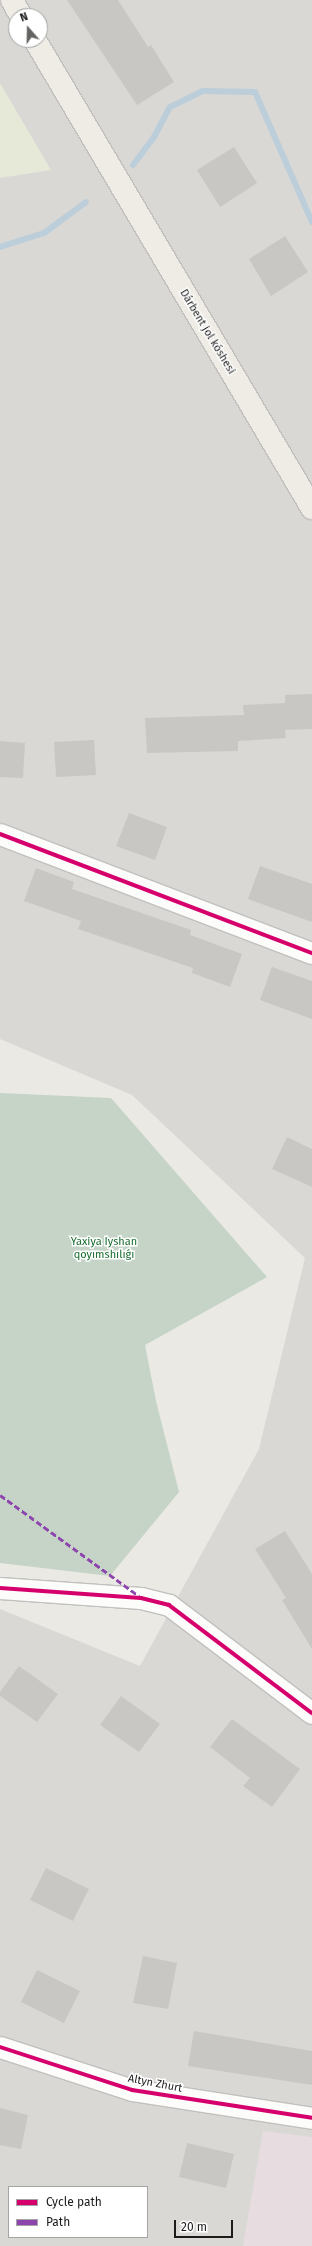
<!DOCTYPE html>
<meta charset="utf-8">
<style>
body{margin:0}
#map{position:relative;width:312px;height:2246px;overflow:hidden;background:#eae9e4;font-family:"Fira Sans",sans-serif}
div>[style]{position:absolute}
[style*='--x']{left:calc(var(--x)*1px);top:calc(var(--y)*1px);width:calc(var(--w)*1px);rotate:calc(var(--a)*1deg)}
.residential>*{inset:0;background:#d9d8d5}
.industrial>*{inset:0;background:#e7dde1}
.farmland>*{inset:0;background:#e6e9d8}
.cemetery>*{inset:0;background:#c5d4c7}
.stream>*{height:6px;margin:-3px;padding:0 3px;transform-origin:3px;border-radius:3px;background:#bbceda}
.building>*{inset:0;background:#c8c7c4}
.roads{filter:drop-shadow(1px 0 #c1c0be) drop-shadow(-1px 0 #c1c0be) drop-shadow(0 1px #c1c0be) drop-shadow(0 -1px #c1c0be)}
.minor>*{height:21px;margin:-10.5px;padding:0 10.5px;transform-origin:10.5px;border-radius:10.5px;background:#fcfcfb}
.major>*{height:22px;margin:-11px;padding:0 11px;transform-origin:11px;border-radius:11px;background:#eeece4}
.quiet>*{height:3px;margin-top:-1.5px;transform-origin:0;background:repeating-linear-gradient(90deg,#8e44ad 0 6px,transparent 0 9px)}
.cycleway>*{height:4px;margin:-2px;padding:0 2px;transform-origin:2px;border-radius:2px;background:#d6006c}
span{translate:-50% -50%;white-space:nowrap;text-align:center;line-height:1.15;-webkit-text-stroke:3px #fff;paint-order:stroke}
.street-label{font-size:11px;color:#1b1b1b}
.park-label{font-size:11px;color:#176c2d}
.legend{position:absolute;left:8px;top:2186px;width:140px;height:52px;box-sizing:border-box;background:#fff;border:1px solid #a4a4a4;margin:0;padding:5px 7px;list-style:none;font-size:12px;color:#1b1b1b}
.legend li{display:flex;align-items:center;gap:8px;height:20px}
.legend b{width:20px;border:1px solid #a4a4a4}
.north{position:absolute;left:8px;top:8px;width:40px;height:40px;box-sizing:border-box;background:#fff;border:1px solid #a4a4a4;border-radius:50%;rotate:340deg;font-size:11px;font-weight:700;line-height:16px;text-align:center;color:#1b1b1b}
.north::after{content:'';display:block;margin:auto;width:14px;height:18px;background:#636361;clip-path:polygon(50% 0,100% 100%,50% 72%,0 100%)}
.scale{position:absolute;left:174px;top:2220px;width:59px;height:18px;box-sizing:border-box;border:2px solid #1b1b1b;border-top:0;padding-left:5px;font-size:12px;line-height:14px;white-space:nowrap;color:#1b1b1b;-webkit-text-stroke:3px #fff;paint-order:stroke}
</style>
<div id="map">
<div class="residential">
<i style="clip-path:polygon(evenodd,0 0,312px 0,312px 2246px,0 2246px,0 1609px,140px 1666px,259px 1449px,305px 1258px,132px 1095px,0 1039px,0 0,16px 16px,40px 16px,40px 40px,16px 40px,16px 16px,0 0,9px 2187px,147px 2187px,147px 2237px,9px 2237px,9px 2187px)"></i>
</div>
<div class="industrial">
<i style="clip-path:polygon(263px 2131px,312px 2137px,312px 2246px,243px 2246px)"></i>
</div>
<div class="farmland">
<i style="clip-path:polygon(0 83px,51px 170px,0 178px)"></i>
</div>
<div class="cemetery">
<i style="clip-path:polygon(0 1093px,111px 1098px,267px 1277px,145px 1345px,156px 1401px,179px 1492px,110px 1576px,0 1563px)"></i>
</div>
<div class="stream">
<i style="--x:133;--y:165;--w:35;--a:-53"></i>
<i style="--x:154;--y:137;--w:34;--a:-62"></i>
<i style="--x:170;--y:107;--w:37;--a:-26"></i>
<i style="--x:203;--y:91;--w:52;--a:1.1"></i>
<i style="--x:255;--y:92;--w:142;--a:66.3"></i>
<i style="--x:0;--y:247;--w:46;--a:-17.7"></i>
<i style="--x:44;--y:233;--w:52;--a:-36.4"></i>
</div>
<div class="building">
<i style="clip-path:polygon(67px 0,118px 0,148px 47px,151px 45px,174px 82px,137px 105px)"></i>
<i style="clip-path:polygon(234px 147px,257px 183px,220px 207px,197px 170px)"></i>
<i style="clip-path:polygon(285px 236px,308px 272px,271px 296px,249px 259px)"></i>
<i style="clip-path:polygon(312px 694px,312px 729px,285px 730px,286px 738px,238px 741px,238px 751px,147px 753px,145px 718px,244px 715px,243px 705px,285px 703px,285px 695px)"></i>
<i style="clip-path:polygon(94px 740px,96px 775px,56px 777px,54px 742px)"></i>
<i style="clip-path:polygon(0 741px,25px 743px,23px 778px,0 777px)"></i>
<i style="clip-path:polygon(129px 813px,167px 827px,155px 860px,116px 846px)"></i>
<i style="clip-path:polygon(260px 866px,312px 884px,312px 922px,248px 899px)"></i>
<i style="clip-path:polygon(36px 868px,74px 882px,72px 889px,191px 930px,190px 935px,242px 954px,230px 987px,192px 973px,193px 968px,78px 929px,81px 921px,24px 901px)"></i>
<i style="clip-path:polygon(272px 967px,312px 981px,312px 1019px,260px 1000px)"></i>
<i style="clip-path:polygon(287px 1137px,312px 1149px,312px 1187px,272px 1169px)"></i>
<i style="clip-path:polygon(285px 1531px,312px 1574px,312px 1649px,282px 1600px,286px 1598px,255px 1549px)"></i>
<i style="clip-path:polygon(19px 1666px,58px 1694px,37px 1722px,0 1696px,0 1692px)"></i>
<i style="clip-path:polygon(121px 1696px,160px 1724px,139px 1752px,100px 1725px)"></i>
<i style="clip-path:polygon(232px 1719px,300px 1769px,272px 1807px,243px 1786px,250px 1778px,210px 1747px)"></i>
<i style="clip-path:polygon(46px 1868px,89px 1889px,73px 1921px,30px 1900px)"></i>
<i style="clip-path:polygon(143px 1956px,177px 1963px,168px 2009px,133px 2003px)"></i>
<i style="clip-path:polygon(37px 1970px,80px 1991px,64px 2023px,21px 2002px)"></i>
<i style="clip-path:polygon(194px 2031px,312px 2051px,312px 2085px,188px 2066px)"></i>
<i style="clip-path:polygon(0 2108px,28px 2115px,21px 2149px,0 2145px)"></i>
<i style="clip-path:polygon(187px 2143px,234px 2154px,226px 2188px,179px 2177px)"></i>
</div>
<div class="roads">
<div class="minor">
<i style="--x:0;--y:834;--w:334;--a:20.9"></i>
<i style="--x:0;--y:1588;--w:141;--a:4.1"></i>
<i style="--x:141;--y:1598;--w:29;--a:14"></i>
<i style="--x:169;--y:1605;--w:179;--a:37.1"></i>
<i style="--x:0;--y:2047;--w:139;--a:18"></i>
<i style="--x:132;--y:2090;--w:182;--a:8.8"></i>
</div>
<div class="major">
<i style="--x:12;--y:0;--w:18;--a:61"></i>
<i style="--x:35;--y:40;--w:544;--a:59.38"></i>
</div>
</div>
<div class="quiet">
<i style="--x:0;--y:1495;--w:172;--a:36"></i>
</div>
<div class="cycleway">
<i style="--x:0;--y:834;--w:334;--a:20.9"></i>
<i style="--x:0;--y:1588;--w:141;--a:4.1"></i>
<i style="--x:141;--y:1598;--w:29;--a:14"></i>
<i style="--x:169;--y:1605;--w:179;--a:37.1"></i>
<i style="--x:0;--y:2047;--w:139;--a:18"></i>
<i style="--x:132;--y:2090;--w:182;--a:8.8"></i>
</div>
<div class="street-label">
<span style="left:207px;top:332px;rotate:59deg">Dárbent jol kóshesi</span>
<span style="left:155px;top:2084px;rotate:11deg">Altyn Zhurt</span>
</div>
<div class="park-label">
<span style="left:104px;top:1249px">Yaxiya Iyshan<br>qoyımshılıǵı</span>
</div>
<ul class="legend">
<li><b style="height:5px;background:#d6006c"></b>Cycle path</li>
<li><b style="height:5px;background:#8e44ad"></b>Path</li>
</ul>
<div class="north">N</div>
<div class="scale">20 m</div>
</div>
